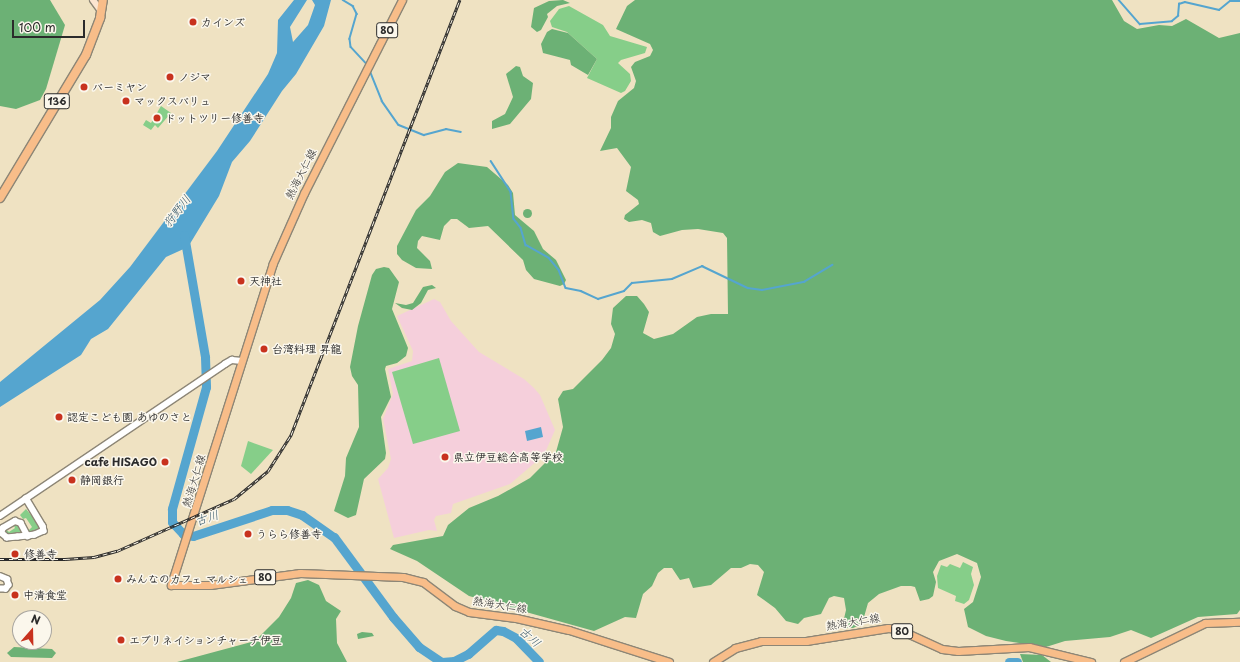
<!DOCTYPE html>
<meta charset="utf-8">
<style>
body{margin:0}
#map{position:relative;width:1240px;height:662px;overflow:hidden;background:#efe2c2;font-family:"Playpen Sans","Klee One",sans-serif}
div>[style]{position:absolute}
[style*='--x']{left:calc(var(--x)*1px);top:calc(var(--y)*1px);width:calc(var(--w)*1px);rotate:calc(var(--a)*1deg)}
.built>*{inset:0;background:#f5cfdb}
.green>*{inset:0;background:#86ce89}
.forest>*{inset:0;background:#6cb175}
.round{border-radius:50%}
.water>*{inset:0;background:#55a5cf}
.stream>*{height:1.5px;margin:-0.75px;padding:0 0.75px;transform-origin:0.75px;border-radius:0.75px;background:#55a5cf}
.river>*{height:9px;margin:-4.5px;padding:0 4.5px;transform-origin:4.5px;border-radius:4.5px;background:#55a5cf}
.roads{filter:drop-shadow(1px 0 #8d8676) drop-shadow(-1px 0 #8d8676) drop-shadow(0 1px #8d8676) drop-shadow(0 -1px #8d8676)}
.tertiary>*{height:5.5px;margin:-2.75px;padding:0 2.75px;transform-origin:2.75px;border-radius:2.75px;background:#fff}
.secondary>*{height:6px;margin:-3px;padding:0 3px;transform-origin:3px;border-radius:3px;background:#fce5d0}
.primary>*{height:7px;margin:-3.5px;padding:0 3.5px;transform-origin:3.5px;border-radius:3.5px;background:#f8bd89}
.trunk>*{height:8px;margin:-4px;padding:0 4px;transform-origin:4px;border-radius:4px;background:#f8bd89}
.rail>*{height:3px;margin-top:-1.5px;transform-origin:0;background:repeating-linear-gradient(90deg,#fbf7ec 0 4.5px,#2b2b2b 0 9px);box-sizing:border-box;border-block:1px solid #2b2b2b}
.dots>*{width:11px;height:11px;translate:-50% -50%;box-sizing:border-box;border:2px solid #fbf7ec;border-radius:50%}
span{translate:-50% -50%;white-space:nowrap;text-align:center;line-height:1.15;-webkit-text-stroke:3px #fbf7ec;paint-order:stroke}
.shield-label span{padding:1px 3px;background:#fbf7ec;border:1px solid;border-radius:3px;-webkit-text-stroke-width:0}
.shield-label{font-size:10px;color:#2b2b2b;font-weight:700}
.poi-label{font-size:11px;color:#2b2b2b;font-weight:700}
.left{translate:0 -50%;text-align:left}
.right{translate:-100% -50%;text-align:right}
.street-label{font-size:11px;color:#2b2b2b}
.water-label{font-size:12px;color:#3c5c6d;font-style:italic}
.north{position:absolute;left:12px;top:610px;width:40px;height:40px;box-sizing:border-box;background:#fbf7ec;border:1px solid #a8a59f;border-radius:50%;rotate:20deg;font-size:11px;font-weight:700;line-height:16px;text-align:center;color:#2b2b2b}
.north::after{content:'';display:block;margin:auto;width:14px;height:18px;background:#c8321e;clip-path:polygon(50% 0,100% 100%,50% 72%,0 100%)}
.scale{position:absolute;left:12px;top:20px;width:73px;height:18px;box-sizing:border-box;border:2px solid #2b2b2b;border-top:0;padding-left:5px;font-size:12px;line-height:14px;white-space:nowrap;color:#2b2b2b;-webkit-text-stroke:3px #fbf7ec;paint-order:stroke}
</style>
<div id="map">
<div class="built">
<i style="clip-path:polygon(434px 299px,440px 302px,451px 321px,479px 352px,524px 379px,534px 388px,540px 395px,555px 430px,544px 455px,510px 484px,453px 504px,451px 513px,436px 516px,434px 520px,437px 531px,429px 530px,394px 538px,378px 479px,388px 468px,391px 459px,383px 419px,393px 394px,388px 369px,412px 361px,413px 351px,397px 316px)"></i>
</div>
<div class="green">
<i style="clip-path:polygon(569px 6px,603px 25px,610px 36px,647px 47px,645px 53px,621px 60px,618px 63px,630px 74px,631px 81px,625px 91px,621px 93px,587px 78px,597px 59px,567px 32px,552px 27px,550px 21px,559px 9px)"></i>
<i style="clip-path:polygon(161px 106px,171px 113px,158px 128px,155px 125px,151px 130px,143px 125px,146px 120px,151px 123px)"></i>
<i style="clip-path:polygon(439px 358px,460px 431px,413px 444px,392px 372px)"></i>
<i style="clip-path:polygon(248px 441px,273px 450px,251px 474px,241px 466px)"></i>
<i style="clip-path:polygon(26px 509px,40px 526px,39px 531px,33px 533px,28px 531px,32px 527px,26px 518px,23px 519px,20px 515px)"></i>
<i style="clip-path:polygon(13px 524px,17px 524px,23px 534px,4px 535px,6px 529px,9px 532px,15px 528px)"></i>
<i style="clip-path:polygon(963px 562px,973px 567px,971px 574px,974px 585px,969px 600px,964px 604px,955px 601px,956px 596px,938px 588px,937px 576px,941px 565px,947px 567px,950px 564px,960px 568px)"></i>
</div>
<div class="forest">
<i style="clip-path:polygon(0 0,50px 0,65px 25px,46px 89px,40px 100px,16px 109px,0 106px)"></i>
<i style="clip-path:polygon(563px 0,570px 3px,557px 6px,547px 14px,548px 17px,541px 30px,537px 32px,531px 27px,534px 8px,549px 1px)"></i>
<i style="clip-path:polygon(635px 0,1112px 0,1124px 21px,1137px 29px,1159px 25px,1172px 26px,1186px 19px,1219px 38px,1240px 33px,1240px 610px,1237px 614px,1198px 617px,1151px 638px,1131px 630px,1110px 637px,1065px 641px,1046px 647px,1006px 641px,986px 636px,968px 627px,964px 609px,973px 602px,981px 577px,977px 563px,957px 554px,939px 561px,933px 572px,936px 582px,933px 596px,929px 599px,920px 601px,915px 587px,911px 586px,901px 586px,879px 594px,868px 603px,862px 624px,853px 628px,846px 628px,843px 623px,846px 610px,844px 598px,834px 596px,829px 598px,821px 614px,804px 618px,798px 624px,786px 621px,775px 608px,757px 595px,764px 572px,758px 565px,750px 564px,741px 568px,731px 568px,711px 585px,693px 588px,689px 578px,680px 580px,672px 568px,664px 568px,658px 573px,652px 586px,643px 594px,636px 618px,625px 617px,594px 631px,469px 596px,417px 561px,390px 549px,393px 545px,443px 536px,448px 525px,469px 508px,498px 496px,530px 478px,556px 452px,563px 427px,558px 399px,563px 391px,573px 389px,602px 360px,611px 348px,615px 334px,611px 324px,613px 308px,626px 296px,637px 296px,644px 304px,649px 312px,643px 333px,654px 339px,673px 334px,697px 317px,711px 314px,728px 314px,727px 238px,723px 233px,698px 229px,682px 230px,660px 236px,653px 232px,651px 223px,642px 220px,629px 222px,624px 219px,625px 215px,639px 204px,638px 200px,626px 191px,631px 167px,617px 148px,600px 151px,611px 128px,611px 117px,618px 101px,634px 88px,636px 81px,631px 67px,635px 62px,650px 56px,653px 50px,650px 44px,616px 29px,627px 6px)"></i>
<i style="clip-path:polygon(552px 29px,568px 33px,597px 59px,588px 75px,571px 65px,570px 60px,543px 53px,541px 44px,547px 32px)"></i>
<i style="clip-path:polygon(516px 66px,520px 67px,523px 76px,533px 83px,531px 99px,510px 124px,492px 129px,492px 121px,505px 114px,513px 97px,506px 74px)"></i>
<i style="clip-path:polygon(458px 163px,487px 167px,508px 185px,513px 193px,515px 215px,534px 231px,543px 249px,556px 260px,566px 280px,564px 284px,560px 286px,534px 279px,526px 270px,523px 260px,488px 226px,469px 228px,457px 219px,451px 219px,444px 226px,440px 240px,422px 236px,418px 241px,417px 248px,430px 261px,432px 269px,416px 268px,402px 260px,397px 254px,397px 246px,416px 210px,430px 196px,445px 172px)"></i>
<i class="round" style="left:522.5px;top:208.5px;width:9px;height:9px"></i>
<i style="clip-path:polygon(384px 267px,389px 268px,399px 282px,392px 309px,408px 348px,406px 356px,397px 363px,386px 366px,385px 369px,391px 397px,381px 417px,386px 453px,385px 459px,364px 479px,356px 515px,348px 518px,334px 511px,345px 476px,346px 458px,359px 427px,358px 385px,352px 376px,350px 367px,358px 326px,372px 275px,376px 269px)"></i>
<i style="clip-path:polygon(432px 285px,436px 288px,428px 290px,421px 303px,412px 310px,402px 308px,395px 303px,406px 305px,413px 303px,423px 287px)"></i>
<i style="clip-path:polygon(308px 580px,319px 585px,326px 601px,341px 611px,336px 619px,337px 643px,347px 662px,177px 662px,255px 641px,279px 617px,291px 598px,296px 583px)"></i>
<i style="clip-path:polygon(362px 632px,372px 633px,374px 636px,358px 639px,357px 634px)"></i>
<i style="clip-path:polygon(14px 647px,52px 649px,56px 653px,52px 658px,11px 657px,7px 653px)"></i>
<i style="clip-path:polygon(1020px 654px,1042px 655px,1051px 662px,1023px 662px)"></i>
</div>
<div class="water">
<i style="clip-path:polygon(294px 0,307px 0,290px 27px,293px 42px,308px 25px,315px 5px,312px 0,331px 0,324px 26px,296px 74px,282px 91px,250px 141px,232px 162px,219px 196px,188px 247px,166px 257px,108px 329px,91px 339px,81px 355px,0 407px,0 382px,100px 300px,130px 267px,217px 151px,268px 74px,277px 53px,278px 20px)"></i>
<i style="clip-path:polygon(541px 427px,543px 437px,527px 441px,525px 431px)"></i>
</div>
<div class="stream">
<i style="--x:343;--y:0;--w:12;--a:31"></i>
<i style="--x:353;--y:6;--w:9;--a:63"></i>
<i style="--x:357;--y:14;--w:26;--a:106"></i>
<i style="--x:350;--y:39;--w:8;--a:83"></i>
<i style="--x:351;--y:47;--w:22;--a:47"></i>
<i style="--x:1119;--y:0;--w:32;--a:49"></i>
<i style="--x:1140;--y:24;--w:32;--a:-5"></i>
<i style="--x:1172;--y:21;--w:8;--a:-40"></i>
<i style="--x:1178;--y:16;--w:12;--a:-85"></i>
<i style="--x:1179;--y:4;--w:6;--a:-18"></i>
<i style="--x:1185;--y:2;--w:35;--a:13"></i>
<i style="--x:1219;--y:10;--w:14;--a:-39"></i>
<i style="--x:1230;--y:1;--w:10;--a:0"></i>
<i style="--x:369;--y:68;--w:35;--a:68"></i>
<i style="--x:382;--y:101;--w:29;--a:55"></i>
<i style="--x:399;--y:125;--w:27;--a:22"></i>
<i style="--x:424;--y:135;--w:23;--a:-15"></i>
<i style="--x:446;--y:129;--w:15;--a:11"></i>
<i style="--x:491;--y:161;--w:37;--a:57"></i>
<i style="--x:511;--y:192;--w:27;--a:84"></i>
<i style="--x:514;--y:219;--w:11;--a:52"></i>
<i style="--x:521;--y:228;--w:18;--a:74"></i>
<i style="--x:526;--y:245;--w:26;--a:29"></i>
<i style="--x:549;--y:258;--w:16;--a:50"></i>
<i style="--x:559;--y:270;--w:19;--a:69"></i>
<i style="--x:566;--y:288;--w:15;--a:11"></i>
<i style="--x:581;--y:291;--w:19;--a:25"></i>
<i style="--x:598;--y:299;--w:27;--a:-17"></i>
<i style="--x:624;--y:291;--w:11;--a:-45"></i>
<i style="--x:632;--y:283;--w:40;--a:-5.7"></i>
<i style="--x:672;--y:279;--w:33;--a:-23"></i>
<i style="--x:702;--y:266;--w:51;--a:25.6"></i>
<i style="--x:748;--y:288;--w:14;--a:8"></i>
<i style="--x:762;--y:290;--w:43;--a:-10.8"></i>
<i style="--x:804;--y:282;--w:33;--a:-31"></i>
</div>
<div class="river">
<i style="--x:184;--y:235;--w:124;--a:80.2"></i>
<i style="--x:205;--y:357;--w:30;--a:88"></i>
<i style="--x:206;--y:387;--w:127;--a:105.6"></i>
<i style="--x:172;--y:509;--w:13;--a:90"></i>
<i style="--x:172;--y:522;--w:16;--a:47"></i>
<i style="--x:183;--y:534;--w:10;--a:11"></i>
<i style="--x:193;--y:536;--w:83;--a:-18.2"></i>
<i style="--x:272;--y:510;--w:15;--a:0"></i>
<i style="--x:287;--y:510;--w:16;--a:18"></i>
<i style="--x:302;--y:515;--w:39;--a:35"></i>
<i style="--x:334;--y:537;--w:99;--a:53.6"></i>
<i style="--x:393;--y:617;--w:40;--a:49"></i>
<i style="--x:419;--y:647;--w:27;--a:34"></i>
<i style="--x:442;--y:662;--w:12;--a:-5"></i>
<i style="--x:454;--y:661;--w:16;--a:-27"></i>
<i style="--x:468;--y:654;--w:37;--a:-41"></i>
<i style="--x:496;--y:630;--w:7;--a:8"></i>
<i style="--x:503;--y:631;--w:15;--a:28"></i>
<i style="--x:516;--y:638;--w:33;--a:46"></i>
<i style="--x:1009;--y:662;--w:8;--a:0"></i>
</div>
<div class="roads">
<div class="tertiary">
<i style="--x:26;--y:498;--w:33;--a:59"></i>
<i style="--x:43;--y:526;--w:5;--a:79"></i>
<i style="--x:44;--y:531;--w:10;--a:156"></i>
<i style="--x:35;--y:535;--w:7;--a:172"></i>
<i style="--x:28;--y:536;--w:10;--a:174"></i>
<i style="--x:18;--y:537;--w:11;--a:175"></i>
<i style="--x:7;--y:538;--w:8;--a:-140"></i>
<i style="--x:1;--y:533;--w:5;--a:-68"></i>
<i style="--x:3;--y:528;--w:14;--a:-30"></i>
<i style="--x:15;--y:521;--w:6;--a:18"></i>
<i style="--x:21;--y:523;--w:15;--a:62"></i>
<i style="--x:0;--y:516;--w:272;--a:-34"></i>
<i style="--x:225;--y:364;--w:8;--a:-30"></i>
<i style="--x:232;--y:360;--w:10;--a:6"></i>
<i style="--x:0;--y:576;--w:8;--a:23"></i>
<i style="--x:7;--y:579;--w:6;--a:72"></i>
<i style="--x:9;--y:585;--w:5;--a:127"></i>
<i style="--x:6;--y:589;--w:6;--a:180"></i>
</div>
<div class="secondary">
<i style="--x:93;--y:0;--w:14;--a:54"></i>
</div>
<div class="primary">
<i style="--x:402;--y:0;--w:216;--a:116.9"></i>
<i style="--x:304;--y:193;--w:77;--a:113.9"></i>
<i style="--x:273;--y:263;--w:338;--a:107.6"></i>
<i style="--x:171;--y:585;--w:39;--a:0"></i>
<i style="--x:210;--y:585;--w:91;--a:-7.6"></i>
<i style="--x:300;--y:573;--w:103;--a:2.2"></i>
<i style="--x:403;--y:577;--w:21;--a:14"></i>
<i style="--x:423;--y:582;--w:40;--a:37"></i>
<i style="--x:455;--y:606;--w:15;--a:23"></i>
<i style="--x:469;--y:612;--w:47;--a:7.3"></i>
<i style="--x:516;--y:618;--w:54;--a:12.8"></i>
<i style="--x:569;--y:630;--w:105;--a:17.7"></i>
<i style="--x:713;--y:662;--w:26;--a:-32"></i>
<i style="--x:735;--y:648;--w:27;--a:-15"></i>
<i style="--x:761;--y:641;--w:45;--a:0"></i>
<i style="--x:806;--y:641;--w:83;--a:-9"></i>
<i style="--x:888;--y:628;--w:10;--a:6"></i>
<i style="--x:898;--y:629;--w:48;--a:24.4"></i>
<i style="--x:942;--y:649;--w:16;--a:7"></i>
<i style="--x:958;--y:651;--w:71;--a:-3.2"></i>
<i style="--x:1029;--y:647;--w:64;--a:13.6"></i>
<i style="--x:1124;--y:662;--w:90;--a:-25.7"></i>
<i style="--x:1205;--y:623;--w:35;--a:-2"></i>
</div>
<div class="trunk">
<i style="--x:0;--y:198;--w:167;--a:-59"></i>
<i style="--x:86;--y:55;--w:40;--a:-69"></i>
<i style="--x:100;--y:18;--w:18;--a:-81"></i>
</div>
</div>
<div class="rail">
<i style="--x:0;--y:559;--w:65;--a:0"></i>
<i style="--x:65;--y:559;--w:29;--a:-4"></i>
<i style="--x:94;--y:557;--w:24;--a:-15"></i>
<i style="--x:117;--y:551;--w:128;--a:-24"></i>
<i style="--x:234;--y:499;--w:44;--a:-39.5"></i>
<i style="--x:268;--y:471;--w:43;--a:-57.4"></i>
<i style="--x:291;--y:435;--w:467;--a:-68.8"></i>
</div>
<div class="dots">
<i style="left:193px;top:22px;background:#c8321e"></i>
<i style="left:170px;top:77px;background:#c8321e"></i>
<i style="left:84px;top:87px;background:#c8321e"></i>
<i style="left:126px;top:101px;background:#c8321e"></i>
<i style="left:157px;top:118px;background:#c8321e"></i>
<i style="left:241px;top:281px;background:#c8321e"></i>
<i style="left:264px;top:349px;background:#c8321e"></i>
<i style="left:59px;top:417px;background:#c8321e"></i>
<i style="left:445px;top:457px;background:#c8321e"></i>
<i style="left:165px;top:462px;background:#c8321e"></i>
<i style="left:72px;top:480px;background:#c8321e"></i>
<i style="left:248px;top:534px;background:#c8321e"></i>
<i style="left:15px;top:554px;background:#c8321e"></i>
<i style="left:118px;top:579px;background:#c8321e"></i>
<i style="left:15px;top:595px;background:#c8321e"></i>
<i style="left:121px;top:640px;background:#c8321e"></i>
</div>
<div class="shield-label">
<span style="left:387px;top:30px">80</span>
<span style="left:57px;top:101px">136</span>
<span style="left:265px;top:577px">80</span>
<span style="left:902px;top:631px">80</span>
</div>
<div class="poi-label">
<span class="left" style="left:201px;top:22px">カインズ</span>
<span class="left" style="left:178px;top:77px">ノジマ</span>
<span class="left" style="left:92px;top:87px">バーミヤン</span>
<span class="left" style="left:134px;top:101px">マックスバリュ</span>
<span class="left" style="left:165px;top:118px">ドットツリー修善寺</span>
<span class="left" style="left:249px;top:281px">天神社</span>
<span class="left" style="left:272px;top:349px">台湾料理 昇龍</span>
<span class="left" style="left:67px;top:417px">認定こども園 あゆのさと</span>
<span class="left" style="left:453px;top:457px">県立伊豆総合高等学校</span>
<span class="right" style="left:157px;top:462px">cafe HISAGO</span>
<span class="left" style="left:80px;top:480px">静岡銀行</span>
<span class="left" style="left:256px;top:534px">うらら修善寺</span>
<span class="left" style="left:24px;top:554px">修善寺</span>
<span class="left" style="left:126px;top:579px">みんなのカフェ マルシェ</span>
<span class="left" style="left:23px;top:595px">中清食堂</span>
<span class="left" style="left:129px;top:640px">エブリネイションチャーチ伊豆</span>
</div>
<div class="street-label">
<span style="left:301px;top:174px;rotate:-63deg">熱海大仁線</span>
<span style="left:194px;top:481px;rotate:-73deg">熱海大仁線</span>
<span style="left:500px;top:605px;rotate:9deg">熱海大仁線</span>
<span style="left:853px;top:622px;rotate:-9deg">熱海大仁線</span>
</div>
<div class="water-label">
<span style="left:177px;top:211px;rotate:-52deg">狩野川</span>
<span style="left:207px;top:518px;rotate:-18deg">古川</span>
<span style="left:530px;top:637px;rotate:42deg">古川</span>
</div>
<div class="north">N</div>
<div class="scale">100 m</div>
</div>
